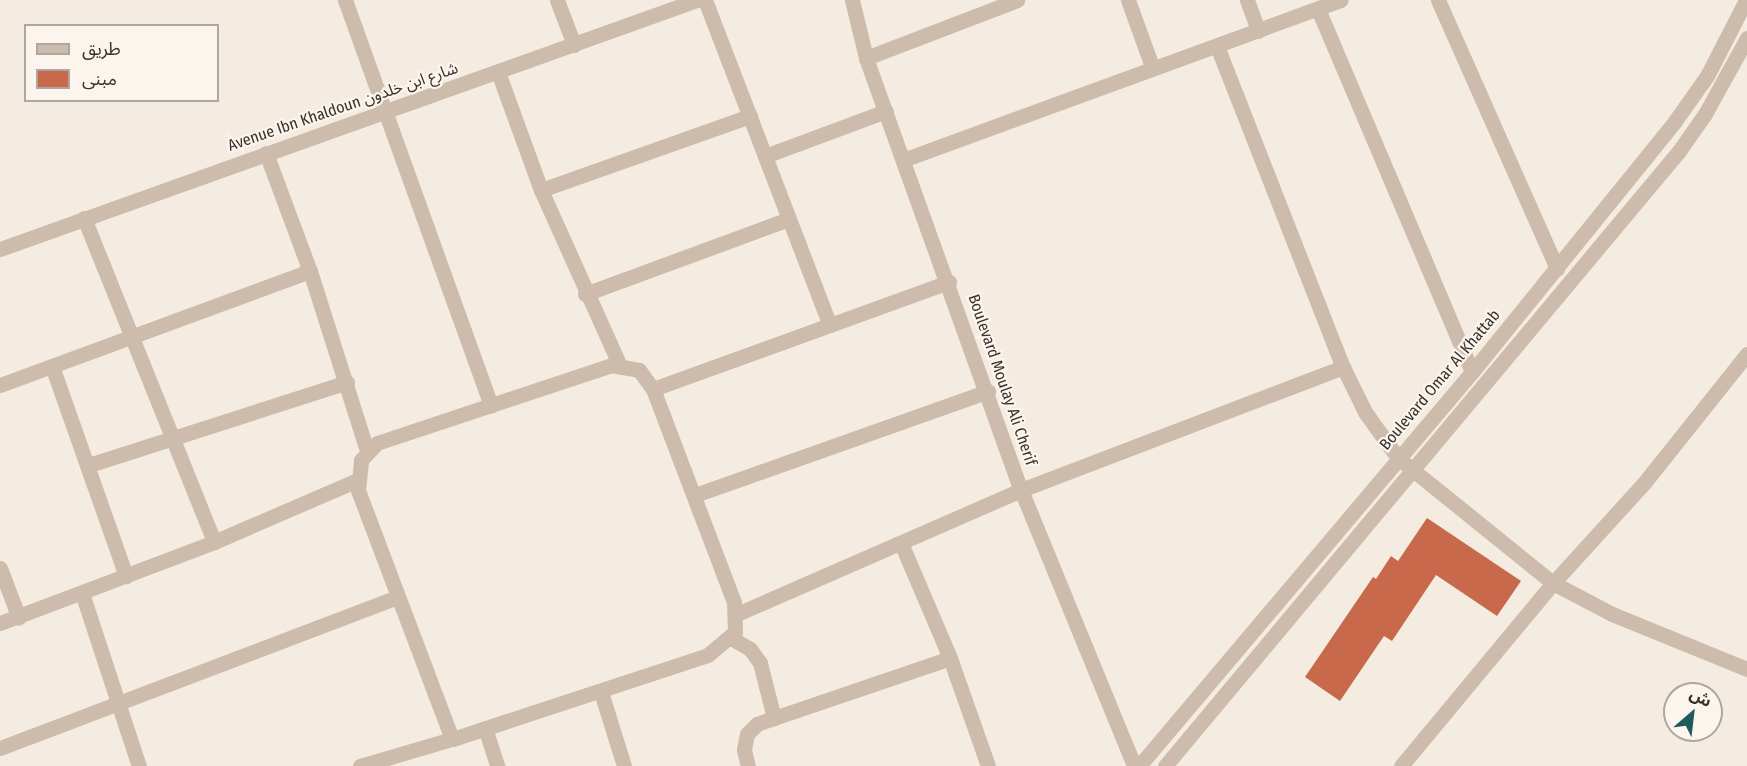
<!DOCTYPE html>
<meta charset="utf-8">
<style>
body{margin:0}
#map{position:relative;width:1747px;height:766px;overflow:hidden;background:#f4ebe1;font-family:"Fira Sans Condensed","Noto Sans Arabic",sans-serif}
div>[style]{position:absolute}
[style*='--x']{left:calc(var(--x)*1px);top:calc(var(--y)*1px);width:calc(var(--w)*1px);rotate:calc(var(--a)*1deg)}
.building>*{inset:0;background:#c8694b}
.minor>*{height:15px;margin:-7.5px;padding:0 7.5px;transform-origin:7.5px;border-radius:7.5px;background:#cdbbac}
.tertiary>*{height:15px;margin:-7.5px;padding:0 7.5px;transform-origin:7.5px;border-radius:7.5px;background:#cdbbac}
span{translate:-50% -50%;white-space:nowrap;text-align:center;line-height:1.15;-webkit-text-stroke:4.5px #fbf5ee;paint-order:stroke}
.street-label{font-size:16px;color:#3b302b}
.legend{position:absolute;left:24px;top:24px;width:195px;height:78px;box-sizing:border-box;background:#fbf5ee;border:2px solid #aea6a0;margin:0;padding:8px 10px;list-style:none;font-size:18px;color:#3b302b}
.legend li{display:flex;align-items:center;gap:12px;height:30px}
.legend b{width:30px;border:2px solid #aea6a0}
.north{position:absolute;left:1663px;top:682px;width:60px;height:60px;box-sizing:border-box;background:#fbf5ee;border:2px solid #aea6a0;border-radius:50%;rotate:28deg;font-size:16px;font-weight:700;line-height:24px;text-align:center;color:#3b302b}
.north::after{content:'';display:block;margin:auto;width:21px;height:27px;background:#1f5a5e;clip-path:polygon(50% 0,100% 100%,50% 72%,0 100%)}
</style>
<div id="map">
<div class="building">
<i style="clip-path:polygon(1427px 518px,1521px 581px,1497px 616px,1436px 575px,1392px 641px,1384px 636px,1340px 701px,1305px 677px,1373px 577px,1376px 579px,1391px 556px,1398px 561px)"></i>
</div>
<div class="minor">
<i style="--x:345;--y:0;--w:431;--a:70.2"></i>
<i style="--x:557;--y:0;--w:48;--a:69.3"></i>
<i style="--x:705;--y:0;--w:348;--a:69"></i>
<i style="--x:1128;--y:0;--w:73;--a:70.1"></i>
<i style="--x:1247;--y:0;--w:33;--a:70"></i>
<i style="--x:1438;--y:0;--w:294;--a:66.1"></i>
<i style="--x:1318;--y:9;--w:394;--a:67"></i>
<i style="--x:1217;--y:46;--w:345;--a:68.6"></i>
<i style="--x:1343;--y:367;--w:50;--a:63.9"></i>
<i style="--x:1365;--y:412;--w:57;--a:54.3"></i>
<i style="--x:1398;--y:458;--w:199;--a:38.9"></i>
<i style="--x:1553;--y:583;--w:67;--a:27.7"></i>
<i style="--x:1612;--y:614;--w:146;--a:22.2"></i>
<i style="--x:866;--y:58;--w:162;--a:-21"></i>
<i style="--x:498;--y:72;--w:126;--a:70"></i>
<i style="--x:541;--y:190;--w:193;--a:65.8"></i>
<i style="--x:266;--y:153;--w:126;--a:69.6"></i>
<i style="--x:310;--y:271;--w:189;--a:72.4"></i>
<i style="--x:765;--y:156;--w:129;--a:-20.4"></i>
<i style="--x:903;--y:160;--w:466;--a:-20.1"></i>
<i style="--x:541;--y:190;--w:222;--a:-19.5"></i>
<i style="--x:84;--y:218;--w:349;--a:68.1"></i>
<i style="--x:585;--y:294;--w:217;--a:-20.2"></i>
<i style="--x:611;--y:365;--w:28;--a:10"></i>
<i style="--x:639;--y:370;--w:24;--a:54"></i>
<i style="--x:653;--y:389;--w:228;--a:69.2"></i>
<i style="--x:734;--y:602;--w:30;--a:88"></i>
<i style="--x:735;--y:632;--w:35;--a:140"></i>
<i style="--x:708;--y:655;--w:269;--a:161.8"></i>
<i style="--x:452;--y:739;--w:266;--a:-110.7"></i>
<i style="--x:358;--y:490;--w:30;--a:-84"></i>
<i style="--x:361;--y:460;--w:23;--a:-47"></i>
<i style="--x:377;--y:443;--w:247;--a:-18.4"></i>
<i style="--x:52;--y:366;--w:223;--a:70.6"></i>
<i style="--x:0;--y:385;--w:330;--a:-20.2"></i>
<i style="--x:653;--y:389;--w:315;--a:-19.9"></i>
<i style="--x:89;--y:465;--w:271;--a:-17.8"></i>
<i style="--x:695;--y:495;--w:311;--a:-19.5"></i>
<i style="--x:901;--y:543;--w:125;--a:66.9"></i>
<i style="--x:950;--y:658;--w:114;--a:70.6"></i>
<i style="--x:0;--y:568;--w:53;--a:69.2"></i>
<i style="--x:82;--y:593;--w:182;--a:71.8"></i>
<i style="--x:737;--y:614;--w:310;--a:-23.6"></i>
<i style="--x:1021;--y:490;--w:345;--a:-20.9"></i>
<i style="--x:0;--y:623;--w:229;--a:-20.7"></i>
<i style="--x:214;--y:542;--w:156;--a:-23.4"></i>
<i style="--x:731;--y:638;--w:22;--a:30"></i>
<i style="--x:750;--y:649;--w:17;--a:54"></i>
<i style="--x:760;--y:663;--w:57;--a:75.7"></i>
<i style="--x:774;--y:718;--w:18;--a:161"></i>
<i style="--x:757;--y:724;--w:14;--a:135"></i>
<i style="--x:747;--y:734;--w:16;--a:101"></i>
<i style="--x:744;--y:750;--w:16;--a:76"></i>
<i style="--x:601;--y:692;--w:77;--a:72.7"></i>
<i style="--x:774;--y:718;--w:186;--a:-18.8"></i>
<i style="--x:485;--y:728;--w:40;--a:72"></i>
<i style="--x:0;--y:748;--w:425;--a:-20.8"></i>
<i style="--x:360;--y:766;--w:96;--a:-16.4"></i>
<i style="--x:1401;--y:766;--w:238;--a:-50.3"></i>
<i style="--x:1553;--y:583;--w:135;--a:-47.7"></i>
<i style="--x:1644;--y:483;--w:165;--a:-51.4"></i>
</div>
<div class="tertiary">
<i style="--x:852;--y:0;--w:60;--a:76.4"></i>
<i style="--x:866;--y:58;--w:459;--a:70.3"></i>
<i style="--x:1021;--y:490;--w:298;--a:67.7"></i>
<i style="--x:0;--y:249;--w:740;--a:-19.66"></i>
<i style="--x:1139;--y:766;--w:516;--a:-49.8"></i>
<i style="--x:1472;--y:372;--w:323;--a:-51"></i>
<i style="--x:1675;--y:121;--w:55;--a:-54.6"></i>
<i style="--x:1707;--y:76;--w:85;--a:-62.8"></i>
<i style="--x:1165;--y:766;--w:802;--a:-50.11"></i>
<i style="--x:1679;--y:151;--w:45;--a:-54.9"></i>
<i style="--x:1705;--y:114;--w:87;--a:-61.1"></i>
</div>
<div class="street-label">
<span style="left:343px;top:107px;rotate:-19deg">Avenue Ibn Khaldoun شارع ابن خلدون</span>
<span style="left:1002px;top:380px;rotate:71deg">Boulevard Moulay Ali Cherif</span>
<span style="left:1440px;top:380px;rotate:-50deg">Boulevard Omar Al Khattab</span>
</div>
<ul class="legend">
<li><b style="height:8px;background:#cdbbac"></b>طريق</li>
<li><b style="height:16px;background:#c8694b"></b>مبنى</li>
</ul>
<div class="north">ش</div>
</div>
